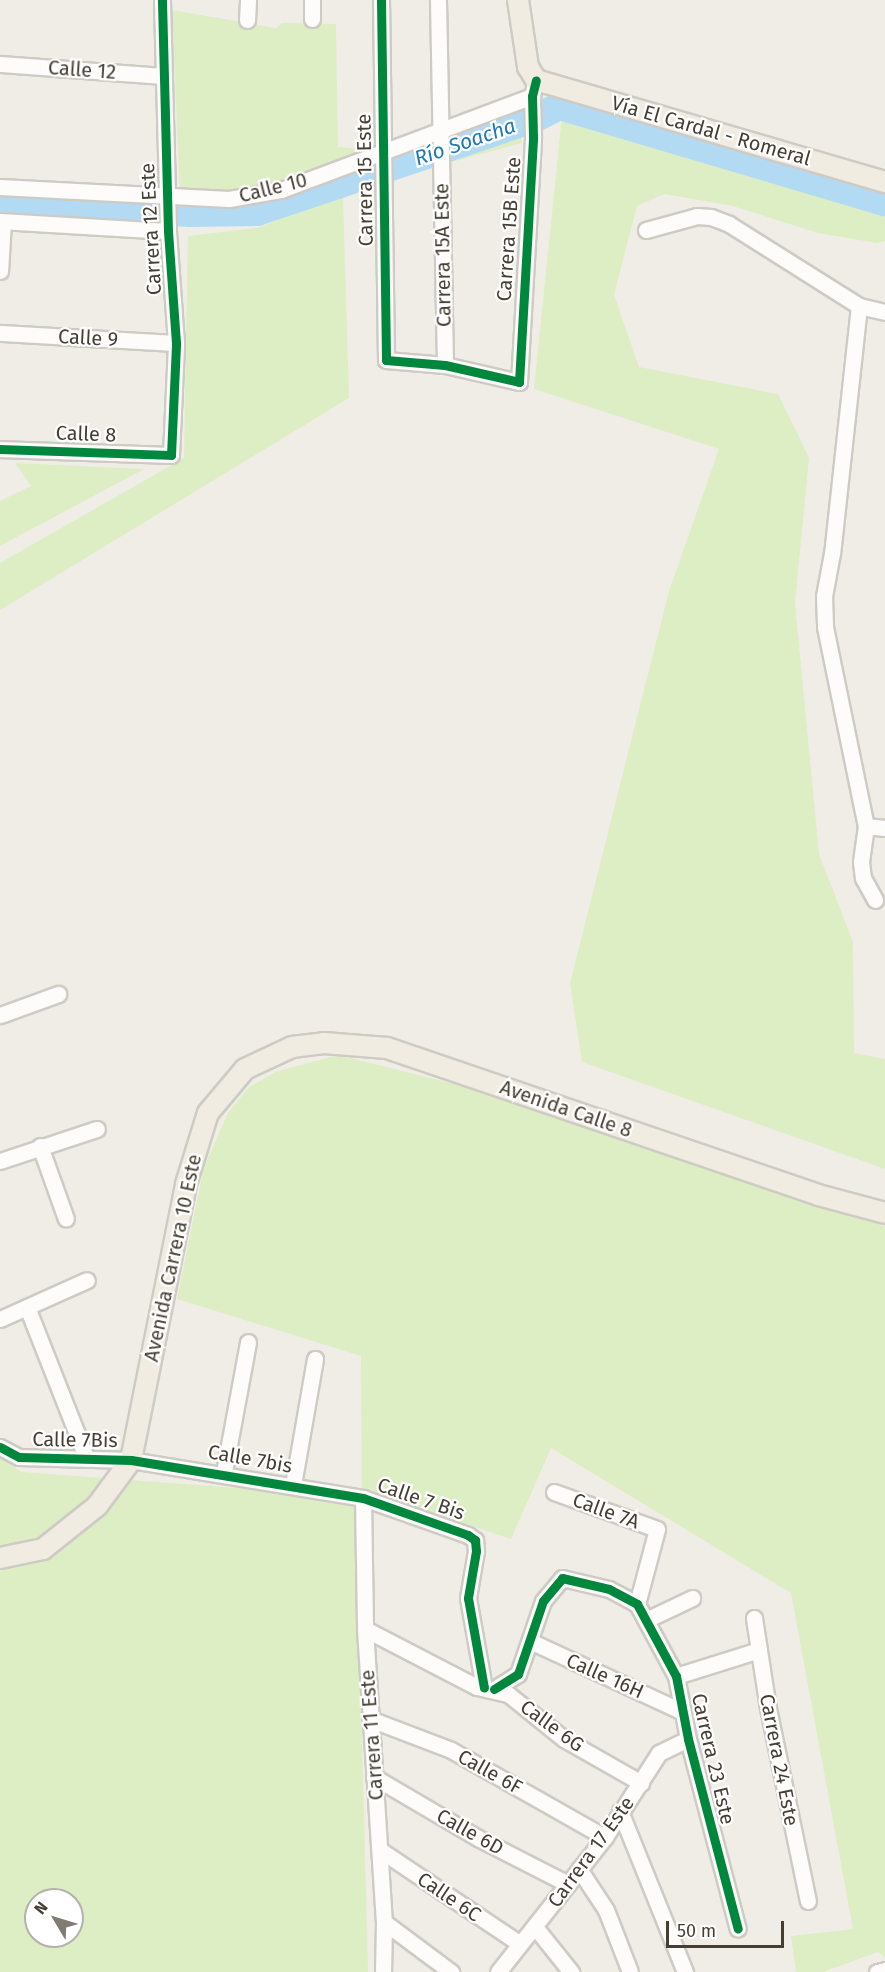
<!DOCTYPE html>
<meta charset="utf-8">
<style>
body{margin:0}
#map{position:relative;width:885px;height:1972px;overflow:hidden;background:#f0ede7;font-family:"Fira Sans",sans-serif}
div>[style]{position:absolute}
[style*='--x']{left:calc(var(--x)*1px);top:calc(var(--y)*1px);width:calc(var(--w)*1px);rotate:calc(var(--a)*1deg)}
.green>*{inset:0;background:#ddedc4}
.river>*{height:28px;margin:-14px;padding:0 14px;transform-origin:14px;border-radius:14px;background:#b2daf3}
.roads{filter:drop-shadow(2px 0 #cecbc5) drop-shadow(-2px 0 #cecbc5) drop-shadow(0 2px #cecbc5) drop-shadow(0 -2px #cecbc5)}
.minor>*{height:15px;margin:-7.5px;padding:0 7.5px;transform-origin:7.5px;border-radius:7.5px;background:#fdfcfb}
.major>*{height:20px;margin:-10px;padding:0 10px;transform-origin:10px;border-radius:10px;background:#f1ece2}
.cycleway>*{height:9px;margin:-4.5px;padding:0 4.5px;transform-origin:4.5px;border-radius:4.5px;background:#00873e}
span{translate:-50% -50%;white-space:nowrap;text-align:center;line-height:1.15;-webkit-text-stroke:4.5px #fff;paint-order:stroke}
.street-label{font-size:20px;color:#463e33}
.water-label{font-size:21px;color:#2078b4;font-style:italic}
.north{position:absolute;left:24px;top:1888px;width:60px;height:60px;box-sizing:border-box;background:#fff;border:2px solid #b5b2ad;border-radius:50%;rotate:308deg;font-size:16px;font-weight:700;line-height:24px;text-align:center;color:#463e33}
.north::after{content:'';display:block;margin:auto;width:21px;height:27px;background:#827b72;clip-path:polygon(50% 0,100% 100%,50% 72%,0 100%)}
.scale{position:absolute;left:666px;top:1921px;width:118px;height:27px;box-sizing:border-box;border:3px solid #463e33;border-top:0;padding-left:8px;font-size:18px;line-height:21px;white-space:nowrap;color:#463e33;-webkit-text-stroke:4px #fff;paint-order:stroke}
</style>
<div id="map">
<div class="green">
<i style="clip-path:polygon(172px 10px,276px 28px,282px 23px,336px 24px,338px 147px,364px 149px,277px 184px,226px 192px,180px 191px)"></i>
<i style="clip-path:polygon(519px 110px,522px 143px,344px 191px,258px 223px,166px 227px,0 219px,0 196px,167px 205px,257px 201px,449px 139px)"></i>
<i style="clip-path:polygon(562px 116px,885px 204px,885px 241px,877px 243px,818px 233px,733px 206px,664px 194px,637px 206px,614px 295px,639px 367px,778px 394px,809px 458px,795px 603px,819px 854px,853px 942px,854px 1053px,885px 1059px,885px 1169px,582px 1062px,570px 983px,669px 591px,719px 449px,534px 389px)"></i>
<i style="clip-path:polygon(343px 195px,349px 398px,0 610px,0 563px,184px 458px,188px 236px,257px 228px)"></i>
<i style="clip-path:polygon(15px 463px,144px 469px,0 546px,0 501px,31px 486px)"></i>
<i style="clip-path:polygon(evenodd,338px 1055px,514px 1099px,885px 1226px,885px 1957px,878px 1952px,823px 1972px,796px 1972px,791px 1936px,853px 1929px,791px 1593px,551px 1448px,511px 1539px,379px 1494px,356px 1507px,368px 1972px,0 1972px,0 1457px,21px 1472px,362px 1497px,361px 1356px,177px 1299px,204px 1167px,228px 1113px,248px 1088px,275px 1072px,338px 1055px,36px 1900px,72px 1900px,72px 1936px,36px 1936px,36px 1900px)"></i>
</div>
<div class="river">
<i style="--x:0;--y:202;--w:191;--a:3.3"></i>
<i style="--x:191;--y:213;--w:66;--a:-0.9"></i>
<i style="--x:257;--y:212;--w:292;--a:-18.6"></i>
<i style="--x:534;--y:119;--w:29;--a:-27"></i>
<i style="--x:560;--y:106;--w:339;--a:16.5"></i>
</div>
<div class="roads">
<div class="minor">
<i style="--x:312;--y:0;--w:19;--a:90"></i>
<i style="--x:381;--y:0;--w:360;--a:89.2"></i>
<i style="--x:386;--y:360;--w:59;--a:4.8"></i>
<i style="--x:445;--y:365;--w:76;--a:12.9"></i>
<i style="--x:519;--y:382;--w:246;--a:-86.7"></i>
<i style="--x:533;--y:136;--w:40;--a:-91.4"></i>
<i style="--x:532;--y:96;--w:16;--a:-76"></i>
<i style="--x:438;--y:0;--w:365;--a:88.9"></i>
<i style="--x:247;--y:20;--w:20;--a:-87"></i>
<i style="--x:0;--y:64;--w:163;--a:4.2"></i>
<i style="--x:0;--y:187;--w:229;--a:3"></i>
<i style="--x:229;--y:199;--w:53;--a:-9.8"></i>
<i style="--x:281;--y:190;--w:268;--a:-20.5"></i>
<i style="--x:0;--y:221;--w:168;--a:3.4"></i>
<i style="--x:646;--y:230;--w:53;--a:-15.4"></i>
<i style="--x:697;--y:216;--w:14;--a:4"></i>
<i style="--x:711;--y:217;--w:19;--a:21"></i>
<i style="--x:729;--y:224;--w:154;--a:32.2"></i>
<i style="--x:0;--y:271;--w:49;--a:-86.5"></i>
<i style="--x:885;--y:312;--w:27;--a:-167"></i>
<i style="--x:859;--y:306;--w:248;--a:96.2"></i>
<i style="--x:832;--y:553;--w:44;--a:100.5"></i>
<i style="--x:824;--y:596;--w:31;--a:88"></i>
<i style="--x:825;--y:627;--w:203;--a:78.4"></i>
<i style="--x:866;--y:826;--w:19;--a:6"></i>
<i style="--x:0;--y:333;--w:176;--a:3.3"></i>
<i style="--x:0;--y:449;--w:171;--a:2"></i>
<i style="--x:171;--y:455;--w:112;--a:-87.4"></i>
<i style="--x:176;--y:343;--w:112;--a:-94.1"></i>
<i style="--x:168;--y:231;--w:231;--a:-91.5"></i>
<i style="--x:866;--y:826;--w:36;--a:98"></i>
<i style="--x:861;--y:862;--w:16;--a:83"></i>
<i style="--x:863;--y:878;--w:25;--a:61"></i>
<i style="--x:0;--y:1015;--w:62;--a:-19.9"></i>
<i style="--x:40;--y:1146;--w:77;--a:70.4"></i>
<i style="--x:0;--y:1161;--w:102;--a:-18.3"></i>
<i style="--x:27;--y:1307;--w:163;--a:68.5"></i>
<i style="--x:0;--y:1319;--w:95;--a:-24.1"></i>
<i style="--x:0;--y:1447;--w:21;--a:28"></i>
<i style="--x:19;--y:1457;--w:112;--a:1.5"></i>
<i style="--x:131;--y:1460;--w:235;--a:9.3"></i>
<i style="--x:363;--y:1498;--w:111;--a:19.4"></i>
<i style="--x:468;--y:1535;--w:9;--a:36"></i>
<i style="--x:475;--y:1540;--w:11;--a:85"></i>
<i style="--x:476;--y:1551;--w:48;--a:99.7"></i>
<i style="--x:468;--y:1598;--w:91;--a:79.9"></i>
<i style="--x:224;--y:1472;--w:132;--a:-79.5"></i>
<i style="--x:293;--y:1485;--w:128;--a:-80.1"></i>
<i style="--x:554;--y:1492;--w:109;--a:19.8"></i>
<i style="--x:657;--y:1529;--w:78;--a:104.9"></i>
<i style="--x:363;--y:1498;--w:131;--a:89.1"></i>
<i style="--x:365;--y:1629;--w:294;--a:86.3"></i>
<i style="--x:384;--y:1922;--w:50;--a:91.1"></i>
<i style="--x:754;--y:1618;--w:91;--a:81.2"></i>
<i style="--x:768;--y:1708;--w:197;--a:78.3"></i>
<i style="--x:648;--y:1619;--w:49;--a:-25.5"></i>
<i style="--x:365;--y:1629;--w:126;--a:27.4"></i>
<i style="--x:477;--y:1687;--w:32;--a:13"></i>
<i style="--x:508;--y:1694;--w:72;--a:38.8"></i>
<i style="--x:564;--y:1739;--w:89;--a:29.7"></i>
<i style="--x:530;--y:1641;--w:166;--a:24.9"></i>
<i style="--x:676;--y:1676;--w:87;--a:-17.4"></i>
<i style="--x:494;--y:1689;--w:28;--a:-32"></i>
<i style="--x:518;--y:1674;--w:77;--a:-71.1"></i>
<i style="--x:543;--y:1601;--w:30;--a:-50"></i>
<i style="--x:562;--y:1578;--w:48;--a:13.2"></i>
<i style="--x:609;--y:1589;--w:32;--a:28"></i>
<i style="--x:637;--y:1604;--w:82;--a:61.6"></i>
<i style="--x:676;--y:1676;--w:64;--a:79.2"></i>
<i style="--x:688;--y:1739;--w:196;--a:75.3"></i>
<i style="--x:370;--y:1719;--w:87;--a:20.9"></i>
<i style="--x:451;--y:1750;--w:177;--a:29.5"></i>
<i style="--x:374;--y:1777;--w:121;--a:30.4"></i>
<i style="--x:478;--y:1838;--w:101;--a:27.1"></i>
<i style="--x:620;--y:1811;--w:174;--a:68"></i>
<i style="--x:380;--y:1850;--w:167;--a:33.8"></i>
<i style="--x:579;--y:1869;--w:49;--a:56.6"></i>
<i style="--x:606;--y:1910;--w:66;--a:68.8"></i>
<i style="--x:384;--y:1922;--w:84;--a:36.7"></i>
<i style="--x:535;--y:1927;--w:58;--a:51.3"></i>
<i style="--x:498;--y:1972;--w:172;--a:-51.6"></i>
<i style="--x:605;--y:1837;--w:100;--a:-57.3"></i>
<i style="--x:659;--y:1753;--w:32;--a:-26"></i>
<i style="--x:877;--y:1972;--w:8;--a:-14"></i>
</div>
<div class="major">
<i style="--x:518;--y:0;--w:68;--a:81.5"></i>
<i style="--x:528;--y:67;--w:15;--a:58"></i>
<i style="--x:536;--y:80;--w:364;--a:16.3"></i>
<i style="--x:0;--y:1558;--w:44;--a:-11.8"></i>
<i style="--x:43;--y:1549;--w:69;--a:-38.5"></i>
<i style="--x:97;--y:1506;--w:57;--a:-53.5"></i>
<i style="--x:131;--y:1460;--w:281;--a:-78.7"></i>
<i style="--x:186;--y:1184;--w:74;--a:-72.8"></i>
<i style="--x:208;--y:1113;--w:57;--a:-49.9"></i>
<i style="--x:245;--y:1069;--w:52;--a:-25.1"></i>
<i style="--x:292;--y:1047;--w:32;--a:-7"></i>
<i style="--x:324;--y:1043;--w:63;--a:4.5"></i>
<i style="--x:387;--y:1048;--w:455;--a:18.8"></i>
<i style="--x:818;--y:1195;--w:69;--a:15"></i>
</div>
</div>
<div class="cycleway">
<i style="--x:381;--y:0;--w:360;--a:89.2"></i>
<i style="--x:386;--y:360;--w:59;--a:4.8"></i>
<i style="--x:445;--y:365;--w:76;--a:12.9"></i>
<i style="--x:519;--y:382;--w:246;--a:-86.7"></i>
<i style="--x:533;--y:136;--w:40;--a:-91.4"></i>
<i style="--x:532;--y:96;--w:16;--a:-76"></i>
<i style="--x:0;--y:449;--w:171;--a:2"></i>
<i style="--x:171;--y:455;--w:112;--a:-87.4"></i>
<i style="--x:176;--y:343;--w:112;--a:-94.1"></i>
<i style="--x:168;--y:231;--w:231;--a:-91.5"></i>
<i style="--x:0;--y:1447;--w:21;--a:28"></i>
<i style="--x:19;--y:1457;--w:112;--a:1.5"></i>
<i style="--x:131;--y:1460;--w:235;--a:9.3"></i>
<i style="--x:363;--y:1498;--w:111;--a:19.4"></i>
<i style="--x:468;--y:1535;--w:9;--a:36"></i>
<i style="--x:475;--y:1540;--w:11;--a:85"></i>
<i style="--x:476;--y:1551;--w:48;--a:99.7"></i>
<i style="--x:468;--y:1598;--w:91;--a:79.9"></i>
<i style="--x:494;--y:1689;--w:28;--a:-32"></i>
<i style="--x:518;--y:1674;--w:77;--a:-71.1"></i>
<i style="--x:543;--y:1601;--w:30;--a:-50"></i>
<i style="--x:562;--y:1578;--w:48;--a:13.2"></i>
<i style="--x:609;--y:1589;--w:32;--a:28"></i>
<i style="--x:637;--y:1604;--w:82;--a:61.6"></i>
<i style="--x:676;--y:1676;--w:64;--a:79.2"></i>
<i style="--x:688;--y:1739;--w:196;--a:75.3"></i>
</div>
<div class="street-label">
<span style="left:82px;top:70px;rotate:4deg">Calle 12</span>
<span style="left:711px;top:131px;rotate:16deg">Vía El Cardal - Romeral</span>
<span style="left:365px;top:180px;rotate:-91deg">Carrera 15 Este</span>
<span style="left:273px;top:188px;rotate:-14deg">Calle 10</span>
<span style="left:151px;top:229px;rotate:-93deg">Carrera 12 Este</span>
<span style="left:509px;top:229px;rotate:-86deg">Carrera 15B Este</span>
<span style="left:443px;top:255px;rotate:-91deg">Carrera 15A Este</span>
<span style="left:88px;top:338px;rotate:3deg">Calle 9</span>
<span style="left:86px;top:434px;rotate:2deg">Calle 8</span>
<span style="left:566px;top:1109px;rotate:19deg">Avenida Calle 8</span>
<span style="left:173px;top:1258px;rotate:-78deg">Avenida Carrera 10 Este</span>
<span style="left:75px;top:1440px;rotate:1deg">Calle 7Bis</span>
<span style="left:250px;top:1459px;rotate:10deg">Calle 7bis</span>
<span style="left:421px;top:1499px;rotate:19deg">Calle 7 Bis</span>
<span style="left:606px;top:1511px;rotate:20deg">Calle 7A</span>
<span style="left:605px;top:1676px;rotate:24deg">Calle 16H</span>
<span style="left:552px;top:1726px;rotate:36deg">Calle 6G</span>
<span style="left:372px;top:1735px;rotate:-94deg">Carrera 11 Este</span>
<span style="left:713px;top:1759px;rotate:77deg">Carrera 23 Este</span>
<span style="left:779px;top:1760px;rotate:79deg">Carrera 24 Este</span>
<span style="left:490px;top:1772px;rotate:29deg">Calle 6F</span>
<span style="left:470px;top:1832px;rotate:29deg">Calle 6D</span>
<span style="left:591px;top:1852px;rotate:-54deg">Carrera 17 Este</span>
<span style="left:449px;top:1897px;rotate:34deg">Calle 6C</span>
</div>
<div class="water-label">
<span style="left:465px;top:142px;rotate:-19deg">Río Soacha</span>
</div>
<div class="north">N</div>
<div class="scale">50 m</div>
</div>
